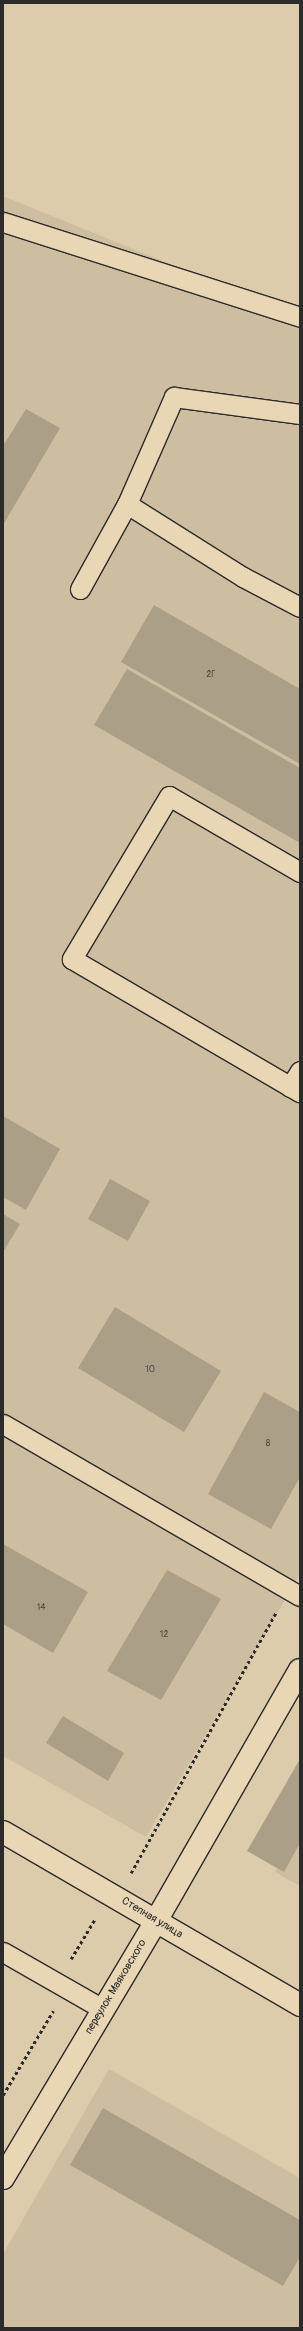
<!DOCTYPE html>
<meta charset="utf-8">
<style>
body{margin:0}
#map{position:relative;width:303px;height:2331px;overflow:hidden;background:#ddccac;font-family:Pangolin,sans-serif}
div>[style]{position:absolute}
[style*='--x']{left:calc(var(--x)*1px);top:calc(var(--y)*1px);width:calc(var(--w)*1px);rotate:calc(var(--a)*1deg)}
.built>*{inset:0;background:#cebea1}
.building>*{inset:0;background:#ab9f88}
.path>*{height:2.5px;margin-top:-1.25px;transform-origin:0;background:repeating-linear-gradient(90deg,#2b2b2b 0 3px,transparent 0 6px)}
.roads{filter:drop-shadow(1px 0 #2b2b2b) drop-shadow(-1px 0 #2b2b2b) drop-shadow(0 1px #2b2b2b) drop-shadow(0 -1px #2b2b2b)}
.service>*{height:19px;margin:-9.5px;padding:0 9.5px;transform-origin:9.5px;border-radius:9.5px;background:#e8d6b4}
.minor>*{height:22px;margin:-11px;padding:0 11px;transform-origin:11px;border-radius:11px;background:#e8d6b4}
.tertiary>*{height:22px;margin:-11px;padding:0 11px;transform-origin:11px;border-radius:11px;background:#e8d6b4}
.secondary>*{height:22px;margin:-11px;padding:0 11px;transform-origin:11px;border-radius:11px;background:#e8d6b4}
span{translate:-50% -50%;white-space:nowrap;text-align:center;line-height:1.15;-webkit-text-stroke:3.5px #e8d6b4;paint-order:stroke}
.number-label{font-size:9px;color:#4b4842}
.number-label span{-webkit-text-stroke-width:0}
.street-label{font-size:11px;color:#2b2b2b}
.frame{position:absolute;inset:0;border:4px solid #2b2b2b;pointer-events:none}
</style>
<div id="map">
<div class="built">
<i style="clip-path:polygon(3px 196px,300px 317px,300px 1574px,146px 1837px,3px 1756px)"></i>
<i style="clip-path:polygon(300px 1825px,300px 1886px,275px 1872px)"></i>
<i style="clip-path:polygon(109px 2069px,300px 2178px,300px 2328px,3px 2328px,3px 2254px)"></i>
</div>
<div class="building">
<i style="clip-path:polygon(26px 409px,60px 428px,3px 525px,3px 446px)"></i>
<i style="clip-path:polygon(154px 605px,300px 689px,300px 764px,121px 662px)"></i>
<i style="clip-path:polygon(127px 669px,300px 768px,300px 843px,94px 725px)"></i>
<i style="clip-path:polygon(3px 1116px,60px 1149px,26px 1210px,3px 1197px)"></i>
<i style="clip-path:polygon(110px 1179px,150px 1201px,128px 1241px,88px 1219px)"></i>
<i style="clip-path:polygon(3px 1214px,20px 1224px,3px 1252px)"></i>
<i style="clip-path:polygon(115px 1307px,221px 1371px,184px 1432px,78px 1368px)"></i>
<i style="clip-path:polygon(264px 1392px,300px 1412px,300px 1477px,271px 1529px,208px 1494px)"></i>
<i style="clip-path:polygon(3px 1544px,88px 1592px,53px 1653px,3px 1624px)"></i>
<i style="clip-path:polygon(167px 1570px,221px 1599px,161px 1700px,107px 1671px)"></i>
<i style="clip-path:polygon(63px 1716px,124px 1753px,108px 1781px,46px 1743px)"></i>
<i style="clip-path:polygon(300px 1759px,300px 1843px,284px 1872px,247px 1851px)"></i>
<i style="clip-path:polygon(103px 2108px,300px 2220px,300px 2257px,283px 2286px,70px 2165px)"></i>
</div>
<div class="path">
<i style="--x:131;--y:1873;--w:298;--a:-60.9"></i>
<i style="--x:71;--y:1959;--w:47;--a:-59"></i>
<i style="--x:3;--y:2095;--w:98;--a:-59.2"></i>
</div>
<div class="roads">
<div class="service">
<i style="--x:3;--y:222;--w:312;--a:17.7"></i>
<i style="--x:127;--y:504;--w:137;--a:32.2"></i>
<i style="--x:243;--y:577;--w:64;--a:27.8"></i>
<i style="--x:80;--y:589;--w:97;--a:-61.1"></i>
<i style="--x:127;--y:504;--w:117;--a:-66.3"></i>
<i style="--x:174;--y:397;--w:127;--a:7.7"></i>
<i style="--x:300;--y:872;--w:151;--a:-149.9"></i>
<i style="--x:169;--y:796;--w:190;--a:120.8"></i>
<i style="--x:72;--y:959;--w:264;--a:30.3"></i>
<i style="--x:290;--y:1087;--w:19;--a:-58"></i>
<i style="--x:3;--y:1424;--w:343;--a:30.1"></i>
<i style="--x:3;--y:1952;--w:115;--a:29.7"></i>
</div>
<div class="minor">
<i style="--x:156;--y:1921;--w:289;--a:-60.2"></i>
</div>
<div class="tertiary">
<i style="--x:3;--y:2178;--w:299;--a:-59.2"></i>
</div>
<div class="secondary">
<i style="--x:3;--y:1832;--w:344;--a:30.2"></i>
</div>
</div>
<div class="number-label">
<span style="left:211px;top:675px">2Г</span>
<span style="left:150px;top:1370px">10</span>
<span style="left:268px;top:1444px">8</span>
<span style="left:41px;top:1608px">14</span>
<span style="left:164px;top:1635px">12</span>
</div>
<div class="street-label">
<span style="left:152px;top:1918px;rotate:31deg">Степная улица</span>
<span style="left:116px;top:1987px;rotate:-59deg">переулок Маяковского</span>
</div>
<div class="frame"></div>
</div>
